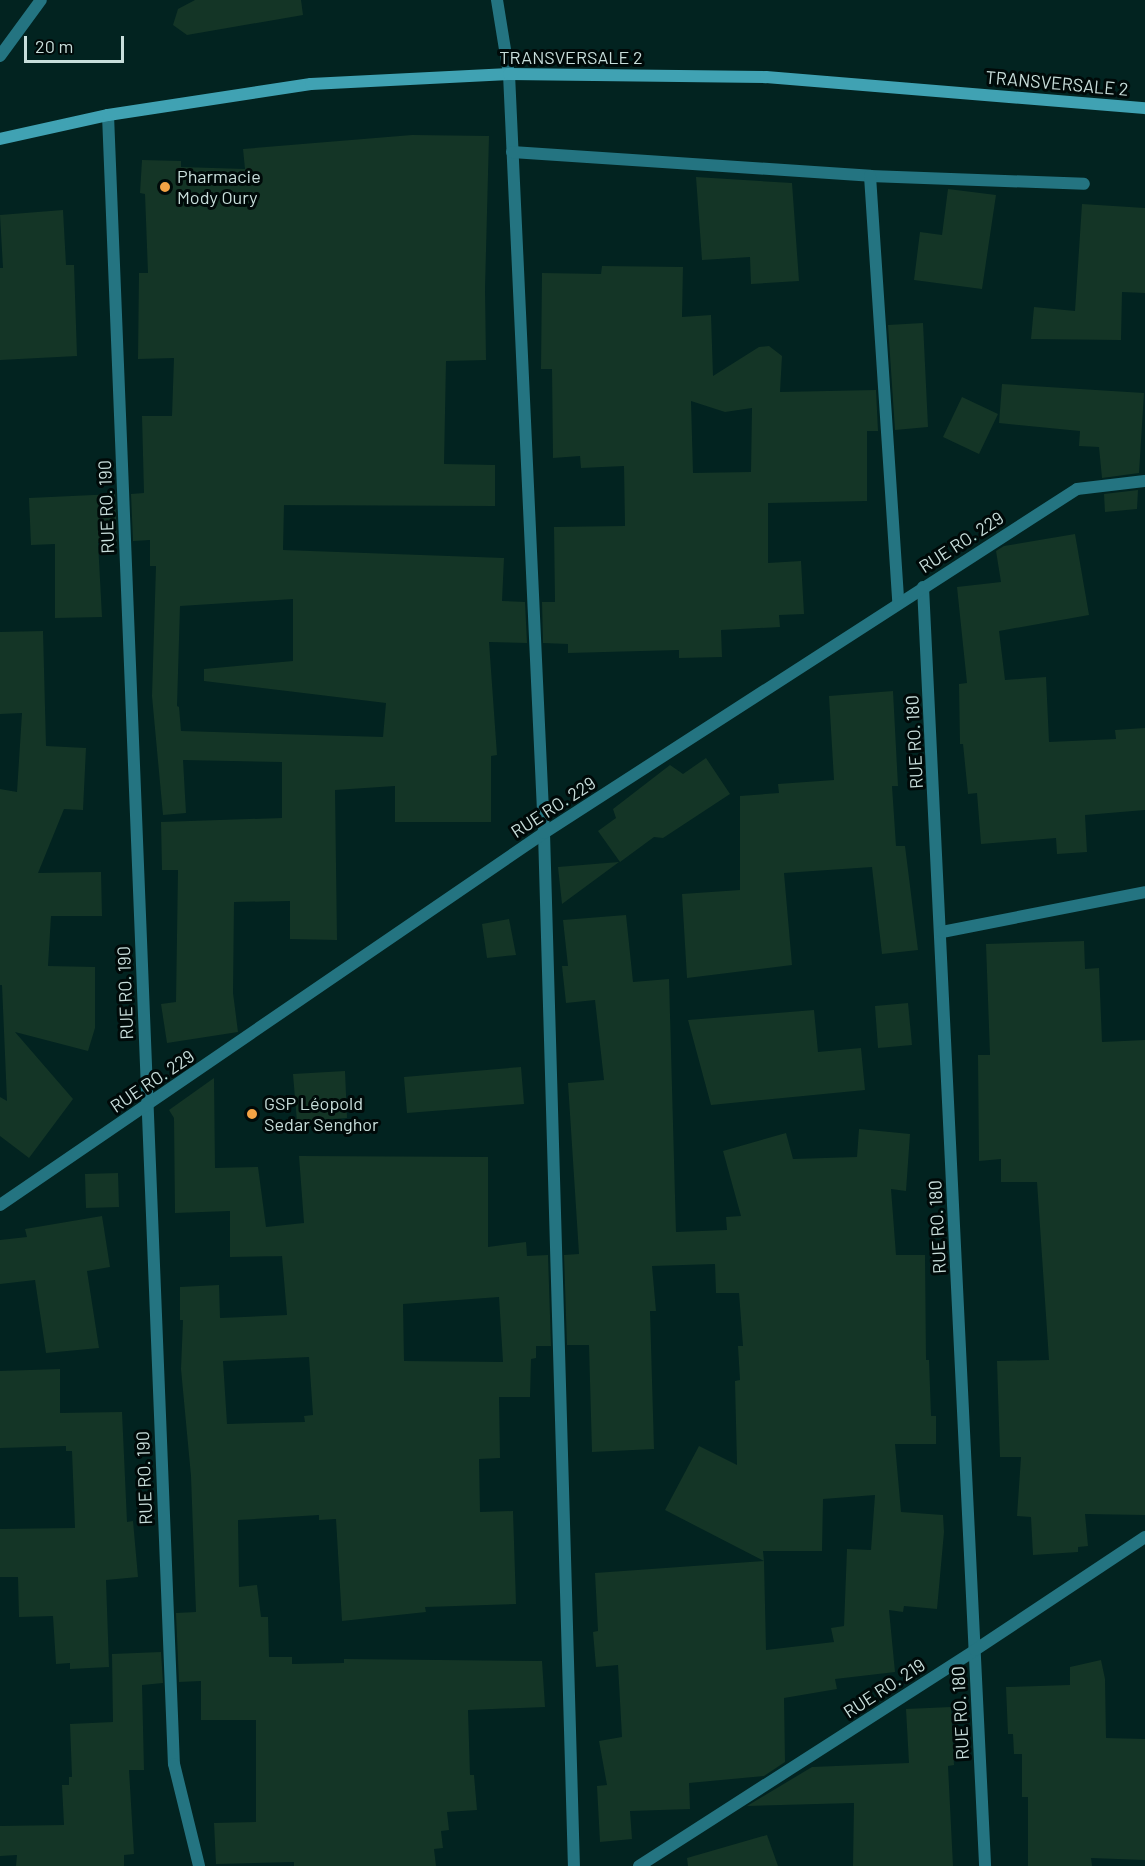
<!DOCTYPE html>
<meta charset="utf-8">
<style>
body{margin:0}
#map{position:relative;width:1145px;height:1866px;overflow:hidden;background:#022320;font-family:Barlow,sans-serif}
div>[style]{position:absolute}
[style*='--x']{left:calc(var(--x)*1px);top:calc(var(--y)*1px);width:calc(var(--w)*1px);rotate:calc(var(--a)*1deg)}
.building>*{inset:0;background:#143526}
.service>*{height:12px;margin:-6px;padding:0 6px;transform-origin:6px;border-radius:6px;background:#247481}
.minor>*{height:12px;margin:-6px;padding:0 6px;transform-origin:6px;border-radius:6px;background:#247481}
.secondary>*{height:12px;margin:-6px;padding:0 6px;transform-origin:6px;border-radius:6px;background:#40a2b3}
.dots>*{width:16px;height:16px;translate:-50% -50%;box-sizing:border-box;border:3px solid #000a09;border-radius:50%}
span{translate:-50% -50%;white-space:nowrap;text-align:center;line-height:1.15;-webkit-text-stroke:6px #000a09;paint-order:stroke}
.street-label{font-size:18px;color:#c8dedb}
.poi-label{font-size:18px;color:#c8dedb}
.left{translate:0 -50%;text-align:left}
.scale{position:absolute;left:24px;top:36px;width:100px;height:27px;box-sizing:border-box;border:3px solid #c8dedb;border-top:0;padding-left:8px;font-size:18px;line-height:21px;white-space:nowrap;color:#c8dedb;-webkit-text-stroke:4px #000a09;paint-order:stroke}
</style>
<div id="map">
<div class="building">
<i style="clip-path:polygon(195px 0,301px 0,303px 15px,187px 35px,173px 25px,178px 9px)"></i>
<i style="clip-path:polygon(evenodd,412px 135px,489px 136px,485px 289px,486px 360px,446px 361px,444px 464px,495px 465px,495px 506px,284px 505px,283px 550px,504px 558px,502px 601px,525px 602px,527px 643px,489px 642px,497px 755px,491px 756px,491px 822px,395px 822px,395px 786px,335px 790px,337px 940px,290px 939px,290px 901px,234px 902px,233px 993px,238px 1032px,167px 1043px,161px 1004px,176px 1002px,178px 870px,162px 870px,161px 822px,282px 818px,282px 762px,183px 760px,186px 813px,163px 815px,152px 696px,156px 566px,150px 566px,150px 540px,133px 541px,131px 494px,144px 493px,142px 416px,172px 416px,174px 358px,138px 359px,139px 273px,148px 273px,145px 194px,140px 193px,142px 160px,181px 161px,181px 167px,245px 169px,243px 149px,412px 135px,293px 599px,293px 661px,204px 669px,204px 681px,386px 703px,383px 737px,181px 731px,179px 707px,177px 706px,180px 606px,293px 599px)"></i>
<i style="clip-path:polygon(696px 177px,792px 183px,799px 281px,751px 284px,750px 257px,702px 260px)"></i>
<i style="clip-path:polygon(948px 189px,996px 195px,982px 289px,914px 280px,920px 232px,942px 235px)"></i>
<i style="clip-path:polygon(1082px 204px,1145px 208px,1145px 293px,1122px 292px,1121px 340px,1031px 339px,1034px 307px,1075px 311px)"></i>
<i style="clip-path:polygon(63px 210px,66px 265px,74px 265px,77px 356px,0 360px,0 268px,3px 268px,0 215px)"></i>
<i style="clip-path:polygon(evenodd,602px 266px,683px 267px,682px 317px,711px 315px,713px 376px,759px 347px,769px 346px,782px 356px,780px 392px,876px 390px,878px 431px,867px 431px,867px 501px,768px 503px,768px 563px,801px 561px,804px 614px,779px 615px,780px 627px,721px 630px,722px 657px,679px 658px,679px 650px,568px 653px,568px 644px,543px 643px,542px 602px,555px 602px,554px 527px,625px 526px,624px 466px,581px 468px,580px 456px,553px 458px,552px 369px,541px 369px,542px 273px,601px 274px,602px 266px,691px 401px,725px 412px,752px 408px,751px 472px,693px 473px,691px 401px)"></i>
<i style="clip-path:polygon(923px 323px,928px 427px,895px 430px,888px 325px)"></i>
<i style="clip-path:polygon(1002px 384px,1144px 393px,1139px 473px,1102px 478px,1099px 447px,1079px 446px,1080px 431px,999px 423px)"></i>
<i style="clip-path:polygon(962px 397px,998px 414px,979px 454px,943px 437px)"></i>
<i style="clip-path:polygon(1138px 490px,1137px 509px,1105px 512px,1104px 494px)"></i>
<i style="clip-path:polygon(115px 494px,117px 541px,98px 542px,102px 617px,55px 618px,55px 544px,31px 545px,29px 498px)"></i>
<i style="clip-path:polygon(1075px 534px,1089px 615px,999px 631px,1005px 680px,1046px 677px,1049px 742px,1116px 739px,1115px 730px,1145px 728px,1145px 810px,1085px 815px,1087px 852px,1057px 854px,1056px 838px,981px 844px,977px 793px,968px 794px,963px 744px,960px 744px,959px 684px,967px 683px,957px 587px,1001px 582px,996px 551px,1004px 546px)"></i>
<i style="clip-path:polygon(43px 631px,46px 746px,86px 748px,83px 810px,64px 809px,38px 873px,101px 872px,102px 916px,51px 916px,48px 966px,95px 967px,95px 1028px,88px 1051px,15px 1032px,73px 1099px,29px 1158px,0 1136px,0 1097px,7px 1101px,2px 985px,0 985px,0 789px,17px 792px,22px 713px,0 714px,0 632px)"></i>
<i style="clip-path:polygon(893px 691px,898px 786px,892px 786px,896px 846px,905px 846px,918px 950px,882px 954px,872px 867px,784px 873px,792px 965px,687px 978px,682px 894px,740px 890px,740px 796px,779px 793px,778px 784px,834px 780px,829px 696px)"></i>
<i style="clip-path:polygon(706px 758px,730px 794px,663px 838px,654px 837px,620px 862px,598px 831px,616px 818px,613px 809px,670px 765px,683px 774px)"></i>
<i style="clip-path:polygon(619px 862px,562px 904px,558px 867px)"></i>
<i style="clip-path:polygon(626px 915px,633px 982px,669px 979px,676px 1232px,727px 1230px,726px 1217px,741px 1216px,723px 1151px,786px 1133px,793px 1159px,857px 1157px,859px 1129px,910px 1134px,906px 1191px,891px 1189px,896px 1255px,925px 1255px,926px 1360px,929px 1360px,931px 1416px,936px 1416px,936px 1444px,895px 1444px,901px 1512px,943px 1515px,944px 1532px,937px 1609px,904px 1606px,903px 1612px,889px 1610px,895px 1672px,835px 1679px,837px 1689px,784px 1698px,785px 1762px,764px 1776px,689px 1783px,690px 1809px,630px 1811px,632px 1839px,600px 1842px,597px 1786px,607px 1785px,599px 1741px,622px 1737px,618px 1665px,596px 1667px,593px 1632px,598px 1631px,595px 1573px,764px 1561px,766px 1650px,834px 1642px,831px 1628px,844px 1626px,847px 1549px,871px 1550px,875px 1495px,823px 1499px,822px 1551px,763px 1551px,764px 1561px,665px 1510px,699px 1446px,737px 1465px,735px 1381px,740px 1380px,738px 1346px,743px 1346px,739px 1293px,716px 1293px,715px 1264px,652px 1266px,656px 1311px,650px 1311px,654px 1449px,592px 1452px,589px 1345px,567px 1345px,564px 1255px,579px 1254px,568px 1083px,604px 1080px,595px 1000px,566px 1003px,562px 966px,568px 966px,563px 920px)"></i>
<i style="clip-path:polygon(509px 919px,516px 955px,487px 958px,482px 924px)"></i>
<i style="clip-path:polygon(1084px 941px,1085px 969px,1099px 968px,1102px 1042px,1145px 1040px,1145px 1515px,1085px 1514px,1088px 1546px,1078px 1547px,1078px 1552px,1033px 1555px,1031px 1517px,1017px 1516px,1021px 1457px,1000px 1457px,997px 1361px,1049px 1360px,1037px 1182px,1001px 1182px,1001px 1159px,979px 1161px,978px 1055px,990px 1055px,986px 944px)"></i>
<i style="clip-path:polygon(908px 1003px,912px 1045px,878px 1048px,875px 1006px)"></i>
<i style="clip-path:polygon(814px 1010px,818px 1052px,861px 1048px,865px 1090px,711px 1105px,688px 1020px)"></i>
<i style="clip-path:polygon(521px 1067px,524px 1104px,407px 1113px,404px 1077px)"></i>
<i style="clip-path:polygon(345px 1071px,347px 1118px,297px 1122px,293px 1074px)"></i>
<i style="clip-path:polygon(evenodd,214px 1078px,215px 1168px,258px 1167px,266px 1227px,304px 1223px,299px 1156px,488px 1157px,488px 1247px,526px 1242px,527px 1256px,548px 1255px,551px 1346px,536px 1346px,536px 1358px,531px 1359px,530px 1397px,499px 1397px,500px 1458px,479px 1459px,480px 1512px,513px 1511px,516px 1604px,425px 1607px,426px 1612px,342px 1621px,336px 1519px,319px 1520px,319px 1515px,238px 1520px,239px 1587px,257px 1585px,261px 1617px,268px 1617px,269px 1657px,292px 1657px,292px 1664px,344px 1663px,344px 1659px,542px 1661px,545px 1707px,468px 1710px,470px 1775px,474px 1775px,477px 1810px,447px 1812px,449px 1830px,441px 1831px,443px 1848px,434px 1849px,436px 1866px,294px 1866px,294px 1862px,216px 1864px,214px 1823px,256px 1822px,256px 1720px,201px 1720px,201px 1681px,179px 1682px,176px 1613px,196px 1612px,191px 1476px,181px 1369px,183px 1320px,180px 1320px,180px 1287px,219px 1285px,220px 1318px,287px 1315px,282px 1256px,230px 1257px,230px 1211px,175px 1213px,174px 1118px,169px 1110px,214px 1078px,499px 1297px,503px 1362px,404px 1361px,403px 1304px,499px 1297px,214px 1078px,309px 1357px,313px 1415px,304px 1416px,305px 1422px,227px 1424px,223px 1361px,309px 1357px)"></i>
<i style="clip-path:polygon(118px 1173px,119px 1207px,86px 1208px,85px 1174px)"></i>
<i style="clip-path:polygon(102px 1216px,110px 1267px,87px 1271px,99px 1348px,46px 1353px,35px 1280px,0 1284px,0 1240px,27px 1237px,25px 1229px)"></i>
<i style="clip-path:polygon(60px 1369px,60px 1413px,122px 1412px,127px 1522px,133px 1521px,138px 1577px,106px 1580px,109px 1667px,70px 1669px,70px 1663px,56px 1664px,53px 1616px,19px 1617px,18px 1577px,0 1577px,0 1529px,75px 1528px,72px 1451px,66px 1451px,66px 1446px,0 1448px,0 1371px)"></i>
<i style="clip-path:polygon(161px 1652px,163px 1683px,142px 1685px,144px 1770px,129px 1770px,134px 1854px,124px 1855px,124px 1866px,16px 1866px,17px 1855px,0 1856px,0 1826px,64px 1825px,62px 1785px,69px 1785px,69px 1777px,72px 1777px,70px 1724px,113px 1722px,112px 1654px)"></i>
<i style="clip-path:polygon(1101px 1660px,1105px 1679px,1106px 1738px,1145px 1739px,1145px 1860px,1091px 1858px,1092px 1866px,1028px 1866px,1028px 1797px,1022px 1797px,1022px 1754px,1014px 1754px,1013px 1734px,1008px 1734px,1006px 1687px,1070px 1685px,1070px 1667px)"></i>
<i style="clip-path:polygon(951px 1707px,954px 1765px,948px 1766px,953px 1866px,853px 1866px,854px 1803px,747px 1806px,812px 1767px,909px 1763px,906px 1709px)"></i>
<i style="clip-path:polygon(767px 1835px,778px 1866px,688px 1866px,687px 1858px)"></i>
</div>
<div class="service">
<i style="--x:497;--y:0;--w:75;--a:80.8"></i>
</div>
<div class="minor">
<i style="--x:0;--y:56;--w:69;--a:-53.8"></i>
<i style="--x:509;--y:74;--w:760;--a:87.36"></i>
<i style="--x:544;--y:833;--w:1033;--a:88.34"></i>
<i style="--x:108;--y:115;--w:1650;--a:87.71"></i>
<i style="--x:174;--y:1764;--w:105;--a:76.2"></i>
<i style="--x:512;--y:152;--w:359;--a:3.8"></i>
<i style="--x:870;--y:176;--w:214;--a:2.1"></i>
<i style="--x:870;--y:176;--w:428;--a:86.2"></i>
<i style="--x:923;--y:587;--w:1281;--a:87.22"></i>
<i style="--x:942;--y:932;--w:207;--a:-11.1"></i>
<i style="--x:0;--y:1205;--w:659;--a:-34.37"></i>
<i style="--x:544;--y:833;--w:634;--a:-32.84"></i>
<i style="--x:1077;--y:489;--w:68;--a:-6.7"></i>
<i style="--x:639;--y:1866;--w:399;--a:-32.7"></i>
<i style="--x:975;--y:1650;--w:204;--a:-33.6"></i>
</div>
<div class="secondary">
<i style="--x:0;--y:139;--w:111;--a:-12.5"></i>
<i style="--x:108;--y:115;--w:205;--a:-8.7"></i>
<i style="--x:311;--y:84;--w:198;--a:-2.9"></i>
<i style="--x:509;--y:74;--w:257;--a:0.7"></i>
<i style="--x:766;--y:77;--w:380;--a:4.7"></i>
</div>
<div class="dots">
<i style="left:165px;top:187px;background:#f4a345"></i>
<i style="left:252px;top:1114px;background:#f4a345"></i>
</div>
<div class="street-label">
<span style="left:571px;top:57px">TRANSVERSALE 2</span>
<span style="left:1057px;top:83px;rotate:5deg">TRANSVERSALE 2</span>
<span style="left:106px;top:507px;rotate:-92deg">RUE RO. 190</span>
<span style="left:961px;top:542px;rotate:-33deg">RUE RO. 229</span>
<span style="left:914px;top:742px;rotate:-93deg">RUE RO. 180</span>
<span style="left:553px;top:807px;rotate:-33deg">RUE RO. 229</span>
<span style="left:125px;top:993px;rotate:-92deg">RUE RO. 190</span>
<span style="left:152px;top:1081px;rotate:-34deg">RUE RO. 229</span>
<span style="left:937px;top:1227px;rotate:-93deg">RUE RO. 180</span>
<span style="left:144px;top:1478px;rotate:-92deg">RUE RO. 190</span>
<span style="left:884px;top:1688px;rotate:-33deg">RUE RO. 219</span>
<span style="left:960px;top:1713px;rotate:-93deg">RUE RO. 180</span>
</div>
<div class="poi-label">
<span class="left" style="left:177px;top:187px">Pharmacie<br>Mody Oury</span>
<span class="left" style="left:264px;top:1114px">GSP Léopold<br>Sedar Senghor</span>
</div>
<div class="scale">20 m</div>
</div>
